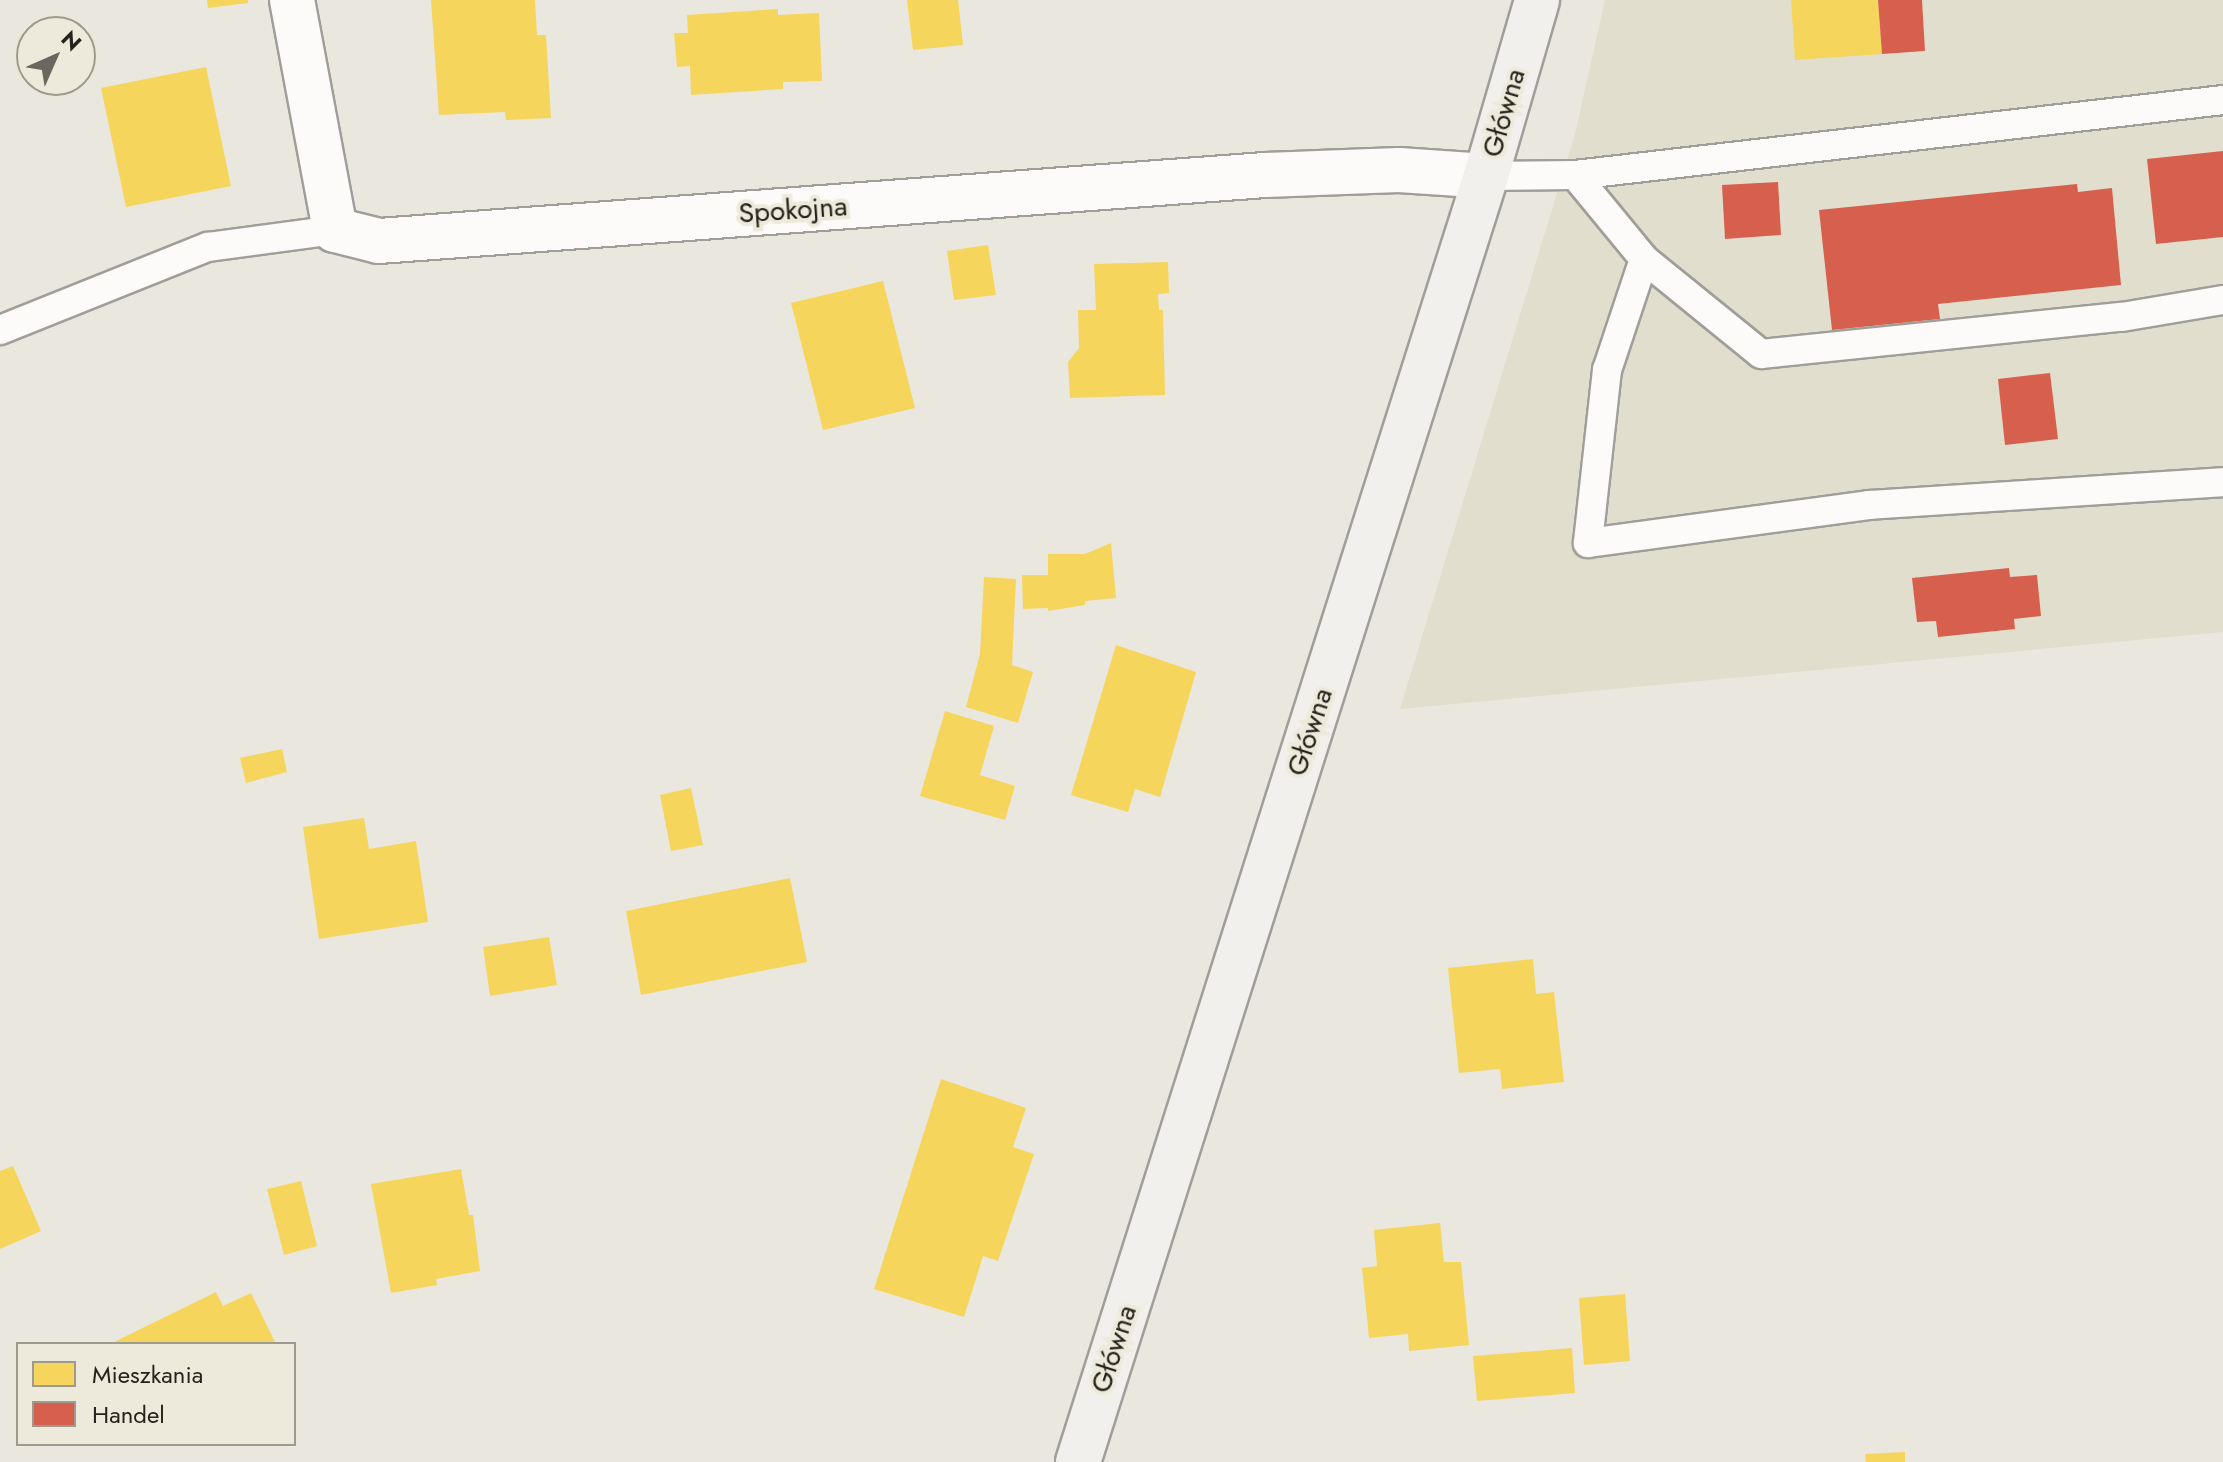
<!DOCTYPE html>
<meta charset="utf-8">
<style>
body{margin:0}
#map{position:relative;width:2223px;height:1462px;overflow:hidden;background:#eae7df;font-family:Jost,sans-serif}
div>[style]{position:absolute}
[style*='--x']{left:calc(var(--x)*1px);top:calc(var(--y)*1px);width:calc(var(--w)*1px);rotate:calc(var(--a)*1deg)}
.built>*{inset:0;background:#e2dece}
.homes>*{inset:0;background:#f6d55c}
.shops>*{inset:0;background:#d6604d}
.roads{filter:drop-shadow(2px 0 #a09e98) drop-shadow(-2px 0 #a09e98) drop-shadow(0 2px #a09e98) drop-shadow(0 -2px #a09e98)}
.lane>*{height:28px;margin:-14px;padding:0 14px;transform-origin:14px;border-radius:14px;background:#fcfbfa}
.street>*{height:44px;margin:-22px;padding:0 22px;transform-origin:22px;border-radius:22px;background:#fcfbfa}
.secondary>*{height:44px;margin:-22px;padding:0 22px;transform-origin:22px;border-radius:22px;background:#f1f0ec}
span{translate:-50% -50%;white-space:nowrap;text-align:center;line-height:1.15;-webkit-text-stroke:8px #eeeadb;paint-order:stroke}
.street-label{font-size:28px;color:#23221c}
.legend{position:absolute;left:16px;top:1342px;width:280px;height:104px;box-sizing:border-box;background:#eeeadb;border:2px solid #9d9a8f;margin:0;padding:10px 14px;list-style:none;font-size:24px;color:#23221c}
.legend li{display:flex;align-items:center;gap:16px;height:40px}
.legend b{width:40px;border:2px solid #9d9a8f}
.north{position:absolute;left:16px;top:16px;width:80px;height:80px;box-sizing:border-box;background:#eeeadb;border:2px solid #9d9a8f;border-radius:50%;rotate:45deg;font-size:22px;font-weight:700;line-height:32px;text-align:center;color:#23221c}
.north::after{content:'';display:block;margin:auto;width:28px;height:36px;background:#696760;clip-path:polygon(50% 0,100% 100%,50% 72%,0 100%)}
</style>
<div id="map">
<div class="built">
<i style="clip-path:polygon(1605px 0,2223px 0,2223px 632px,1400px 709px,1575px 134px)"></i>
</div>
<div class="homes">
<i style="clip-path:polygon(207px 0,248px 0,248px 3px,208px 8px)"></i>
<i style="clip-path:polygon(431px 0,535px 0,537px 35px,546px 35px,551px 118px,506px 120px,505px 112px,439px 115px)"></i>
<i style="clip-path:polygon(907px 0,958px 0,963px 45px,913px 50px)"></i>
<i style="clip-path:polygon(1791px 0,1878px 0,1882px 54px,1795px 60px)"></i>
<i style="clip-path:polygon(778px 9px,778px 15px,819px 13px,822px 81px,783px 82px,783px 89px,691px 95px,690px 66px,677px 67px,674px 33px,688px 33px,687px 15px)"></i>
<i style="clip-path:polygon(206px 67px,231px 186px,126px 207px,101px 88px)"></i>
<i style="clip-path:polygon(988px 245px,996px 295px,954px 300px,947px 251px)"></i>
<i style="clip-path:polygon(1168px 262px,1169px 293px,1158px 294px,1159px 310px,1163px 310px,1165px 395px,1070px 398px,1068px 362px,1079px 348px,1078px 310px,1096px 310px,1094px 264px)"></i>
<i style="clip-path:polygon(883px 281px,915px 408px,823px 430px,791px 303px)"></i>
<i style="clip-path:polygon(1111px 543px,1116px 598px,1085px 601px,1085px 605px,1048px 611px,1048px 608px,1023px 609px,1022px 575px,1048px 575px,1048px 554px,1085px 554px)"></i>
<i style="clip-path:polygon(984px 577px,1016px 579px,1012px 665px,1033px 672px,1018px 723px,966px 707px,980px 654px)"></i>
<i style="clip-path:polygon(1116px 645px,1196px 672px,1160px 797px,1135px 789px,1128px 812px,1071px 795px)"></i>
<i style="clip-path:polygon(945px 711px,994px 726px,980px 775px,1015px 786px,1005px 820px,920px 796px)"></i>
<i style="clip-path:polygon(282px 749px,287px 772px,246px 783px,240px 758px)"></i>
<i style="clip-path:polygon(691px 788px,703px 845px,671px 851px,660px 795px)"></i>
<i style="clip-path:polygon(364px 818px,369px 849px,416px 841px,428px 922px,319px 939px,303px 827px)"></i>
<i style="clip-path:polygon(790px 878px,807px 962px,641px 995px,626px 911px)"></i>
<i style="clip-path:polygon(549px 937px,557px 985px,490px 996px,483px 947px)"></i>
<i style="clip-path:polygon(1533px 959px,1536px 994px,1554px 992px,1564px 1082px,1502px 1089px,1500px 1069px,1459px 1073px,1448px 968px)"></i>
<i style="clip-path:polygon(941px 1079px,1026px 1108px,1013px 1147px,1034px 1154px,998px 1261px,983px 1256px,964px 1317px,874px 1289px)"></i>
<i style="clip-path:polygon(13px 1166px,41px 1231px,0 1249px,0 1171px)"></i>
<i style="clip-path:polygon(461px 1169px,469px 1215px,473px 1215px,480px 1271px,436px 1279px,437px 1285px,391px 1293px,371px 1184px)"></i>
<i style="clip-path:polygon(301px 1181px,317px 1246px,284px 1255px,267px 1189px)"></i>
<i style="clip-path:polygon(1440px 1223px,1444px 1262px,1461px 1262px,1469px 1345px,1409px 1351px,1408px 1334px,1369px 1338px,1362px 1268px,1377px 1266px,1374px 1230px)"></i>
<i style="clip-path:polygon(216px 1292px,223px 1306px,251px 1293px,276px 1344px,118px 1344px,116px 1341px)"></i>
<i style="clip-path:polygon(1625px 1294px,1630px 1361px,1584px 1365px,1579px 1298px)"></i>
<i style="clip-path:polygon(1572px 1348px,1575px 1393px,1477px 1401px,1473px 1356px)"></i>
<i style="clip-path:polygon(1905px 1452px,1905px 1462px,1866px 1462px,1865px 1454px)"></i>
</div>
<div class="shops">
<i style="clip-path:polygon(1878px 0,1922px 0,1925px 51px,1882px 54px)"></i>
<i style="clip-path:polygon(2223px 151px,2223px 237px,2156px 244px,2147px 159px)"></i>
<i style="clip-path:polygon(1778px 182px,1781px 235px,1725px 239px,1722px 185px)"></i>
<i style="clip-path:polygon(2077px 184px,2078px 192px,2112px 188px,2121px 285px,1938px 304px,1940px 319px,1832px 330px,1819px 210px)"></i>
<i style="clip-path:polygon(2050px 373px,2058px 439px,2005px 445px,1998px 379px)"></i>
<i style="clip-path:polygon(2009px 568px,2010px 577px,2037px 575px,2041px 616px,2014px 619px,2015px 629px,1938px 637px,1936px 621px,1917px 622px,1912px 578px)"></i>
</div>
<div class="roads">
<div class="lane">
<i style="--x:1575;--y:175;--w:109;--a:50.6"></i>
<i style="--x:1644;--y:259;--w:151;--a:39.1"></i>
<i style="--x:1761;--y:354;--w:363;--a:-5.9"></i>
<i style="--x:2122;--y:317;--w:102;--a:-9.6"></i>
<i style="--x:1486;--y:176;--w:89;--a:-0.6"></i>
<i style="--x:1575;--y:175;--w:652;--a:-6.6"></i>
<i style="--x:1644;--y:259;--w:117;--a:108.4"></i>
<i style="--x:1607;--y:370;--w:174;--a:96.3"></i>
<i style="--x:1588;--y:543;--w:284;--a:-7.7"></i>
<i style="--x:1869;--y:505;--w:355;--a:-3.7"></i>
<i style="--x:0;--y:330;--w:224;--a:-21.8"></i>
<i style="--x:208;--y:247;--w:128;--a:-7.6"></i>
</div>
<div class="street">
<i style="--x:292;--y:0;--w:234;--a:79.4"></i>
<i style="--x:335;--y:230;--w:45;--a:14"></i>
<i style="--x:379;--y:241;--w:888;--a:-4.26"></i>
<i style="--x:1265;--y:175;--w:134;--a:-2.1"></i>
<i style="--x:1399;--y:170;--w:87;--a:3.9"></i>
</div>
<div class="secondary">
<i style="--x:1078;--y:1462;--w:1349;--a:-72.4"></i>
<i style="--x:1486;--y:176;--w:183;--a:-73.8"></i>
</div>
</div>
<div class="street-label">
<span style="left:1504px;top:113px;rotate:-74deg">Główna</span>
<span style="left:793px;top:210px;rotate:-4deg">Spokojna</span>
<span style="left:1310px;top:732px;rotate:-72deg">Główna</span>
<span style="left:1114px;top:1349px;rotate:-72deg">Główna</span>
</div>
<ul class="legend">
<li><b style="height:22px;background:#f6d55c"></b>Mieszkania</li>
<li><b style="height:22px;background:#d6604d"></b>Handel</li>
</ul>
<div class="north">N</div>
</div>
